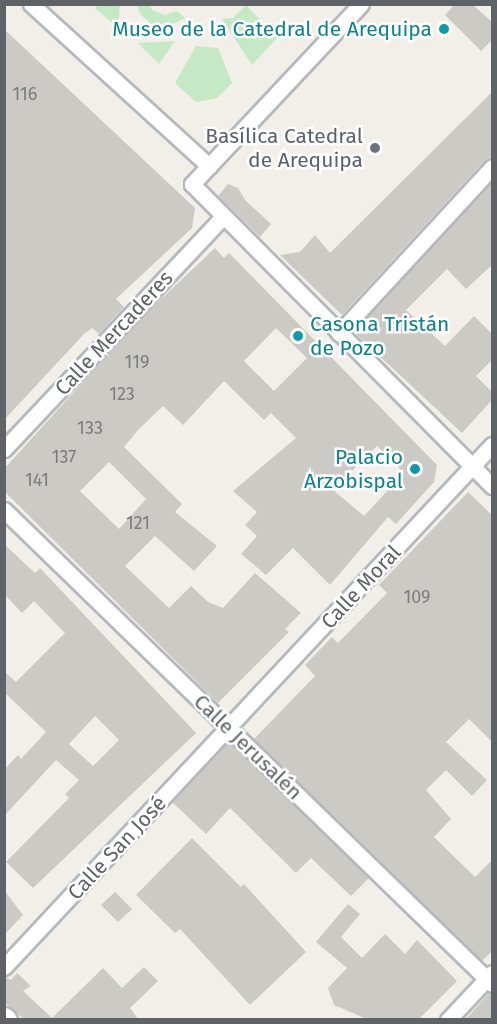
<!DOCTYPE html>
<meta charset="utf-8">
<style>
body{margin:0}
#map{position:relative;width:497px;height:1024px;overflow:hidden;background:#f1efe8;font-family:"Fira Sans",sans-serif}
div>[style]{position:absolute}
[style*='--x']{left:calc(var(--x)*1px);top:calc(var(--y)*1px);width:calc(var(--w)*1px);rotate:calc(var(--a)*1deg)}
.green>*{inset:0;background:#c5e8c5}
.building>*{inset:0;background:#cccac5}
.roads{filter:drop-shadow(2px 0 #b5b8bc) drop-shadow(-2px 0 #b5b8bc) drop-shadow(0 2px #b5b8bc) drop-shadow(0 -2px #b5b8bc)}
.street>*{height:15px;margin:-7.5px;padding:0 7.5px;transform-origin:7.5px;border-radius:7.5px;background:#fff}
.secondary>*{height:21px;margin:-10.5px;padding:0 10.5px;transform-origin:10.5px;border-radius:10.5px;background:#fff}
.dots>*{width:16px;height:16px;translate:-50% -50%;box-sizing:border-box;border:3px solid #fff;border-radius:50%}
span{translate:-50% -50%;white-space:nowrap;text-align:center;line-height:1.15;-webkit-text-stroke:5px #fff;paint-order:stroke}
.number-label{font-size:18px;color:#7a7d7f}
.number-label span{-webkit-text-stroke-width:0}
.culture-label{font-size:21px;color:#0d838f}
.right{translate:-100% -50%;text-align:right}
.left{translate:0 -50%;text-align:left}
.worship-label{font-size:21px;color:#5b616d}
.street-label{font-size:21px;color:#5f6368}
.frame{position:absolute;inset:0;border:6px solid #5f6368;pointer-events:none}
</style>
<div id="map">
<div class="green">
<i style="clip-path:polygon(101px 4px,120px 5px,118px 28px,95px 8px)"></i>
<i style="clip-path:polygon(137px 5px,150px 5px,152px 10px,165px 15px,177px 11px,185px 18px,173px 24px,151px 24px,140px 14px)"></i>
<i style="clip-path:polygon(246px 5px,277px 38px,252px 65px,222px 19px,233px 18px)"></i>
<i style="clip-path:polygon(175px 41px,159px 64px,138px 43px)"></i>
<i style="clip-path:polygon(196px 46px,218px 48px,232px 83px,217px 98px,196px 102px,175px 83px)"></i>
</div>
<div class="building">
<i style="clip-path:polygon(455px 4px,472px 4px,492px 22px,492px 40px,481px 51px,445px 15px)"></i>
<i style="clip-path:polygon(4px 29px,195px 208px,192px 228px,116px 299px,124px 307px,99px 334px,92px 328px,84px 334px,4px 420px)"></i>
<i style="clip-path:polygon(492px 92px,492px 157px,485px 160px,342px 315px,280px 255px,300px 252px,315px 235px,330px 253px)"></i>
<i style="clip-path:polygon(492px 181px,492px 265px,466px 289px,447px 269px,406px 310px,445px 346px,474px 316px,492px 334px,492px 360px,476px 376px,492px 392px,492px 400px,462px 433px,357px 335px,356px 329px)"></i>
<i style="clip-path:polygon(228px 184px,238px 188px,246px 201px,271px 224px,260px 237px,218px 196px)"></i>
<i style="clip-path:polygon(evenodd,215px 248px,224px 258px,229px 253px,437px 465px,434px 482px,396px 524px,388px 517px,330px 585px,293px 548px,266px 575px,241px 554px,257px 536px,245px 525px,257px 512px,233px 491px,296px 438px,271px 413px,264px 420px,224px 381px,183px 425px,163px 406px,138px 430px,124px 447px,182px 504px,175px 512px,217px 546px,194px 571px,155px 536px,125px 566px,169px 608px,191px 586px,208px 602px,223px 608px,255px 573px,301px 613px,285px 629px,289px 632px,218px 703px,4px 491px,4px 469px,138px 321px,215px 248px,276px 328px,307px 358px,274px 391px,244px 361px,276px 328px,215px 248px,377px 446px,404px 473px,364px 516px,333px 490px,377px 446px,215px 248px,109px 462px,146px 499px,119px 529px,80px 491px,109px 462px)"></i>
<i style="clip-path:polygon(468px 492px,492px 515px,492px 742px,469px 719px,446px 742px,487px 780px,472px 796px,446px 770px,426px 790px,451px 819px,434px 837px,475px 877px,492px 860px,492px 951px,482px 961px,254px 739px,315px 676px,305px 665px,332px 637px,338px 643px,387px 593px,379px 585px)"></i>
<i style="clip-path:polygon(evenodd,4px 544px,35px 573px,40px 568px,196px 733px,33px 888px,6px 862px,69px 798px,65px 794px,79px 780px,56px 760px,4px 816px,4px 770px,18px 755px,21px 759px,46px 732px,4px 692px,4px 671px,16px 682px,65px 633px,34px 601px,22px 613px,4px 594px,4px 544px,95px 716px,119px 740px,93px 766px,69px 744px,95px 716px)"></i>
<i style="clip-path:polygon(228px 741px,369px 878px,351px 896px,311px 858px,296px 873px,230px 808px,206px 834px,172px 802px)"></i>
<i style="clip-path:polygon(192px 838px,241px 887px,244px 884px,306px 952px,250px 1005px,180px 929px,175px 933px,136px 895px)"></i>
<i style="clip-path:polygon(4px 890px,23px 915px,4px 935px)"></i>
<i style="clip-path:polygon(115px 892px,132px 909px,118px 922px,101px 905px)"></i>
<i style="clip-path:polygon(348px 904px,360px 914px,341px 937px,362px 958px,385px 934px,405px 954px,417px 940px,457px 981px,418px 1020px,369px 1020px,334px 1005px,328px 988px,347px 968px,316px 942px)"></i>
<i style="clip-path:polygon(144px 967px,158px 981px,130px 1008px,139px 1020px,25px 1020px,4px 1002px,4px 976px,11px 980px,17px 973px,31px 986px,23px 991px,52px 1018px,103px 968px,122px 988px)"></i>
<i style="clip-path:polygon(489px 993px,492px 993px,492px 1020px,465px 1020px)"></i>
</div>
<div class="roads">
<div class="street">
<i style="--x:31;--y:4;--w:241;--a:42.3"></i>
<i style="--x:361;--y:4;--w:247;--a:133.2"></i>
<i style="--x:192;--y:184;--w:426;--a:45.2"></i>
<i style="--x:339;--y:333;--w:226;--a:-47.3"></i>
<i style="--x:4;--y:449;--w:319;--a:-46.7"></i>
<i style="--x:4;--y:510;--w:680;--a:44.17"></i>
<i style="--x:4;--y:967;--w:715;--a:-46.93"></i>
<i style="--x:448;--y:1020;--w:64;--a:-46.9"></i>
</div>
<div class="secondary">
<i style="--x:4;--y:1018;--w:3;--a:45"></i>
</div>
</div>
<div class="dots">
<i style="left:444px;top:29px;background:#0f9aa8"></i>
<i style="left:375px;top:148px;background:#6b7280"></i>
<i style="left:298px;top:336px;background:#0f9aa8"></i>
<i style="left:415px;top:469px;background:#0f9aa8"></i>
</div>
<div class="number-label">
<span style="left:25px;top:94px">116</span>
<span style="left:137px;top:362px">119</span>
<span style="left:122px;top:394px">123</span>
<span style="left:90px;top:428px">133</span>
<span style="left:64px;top:457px">137</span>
<span style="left:37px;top:480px">141</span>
<span style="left:138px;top:523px">121</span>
<span style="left:417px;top:597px">109</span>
</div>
<div class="culture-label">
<span class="right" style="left:432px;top:29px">Museo de la Catedral de Arequipa</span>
<span class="left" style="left:310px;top:336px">Casona Tristán<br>de Pozo</span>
<span class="right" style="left:403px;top:469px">Palacio<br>Arzobispal</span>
</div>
<div class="worship-label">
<span class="right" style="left:363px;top:148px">Basílica Catedral<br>de Arequipa</span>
</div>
<div class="street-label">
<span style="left:114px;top:333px;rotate:-47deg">Calle Mercaderes</span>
<span style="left:361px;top:587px;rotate:-47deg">Calle Moral</span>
<span style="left:248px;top:747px;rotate:44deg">Calle Jerusalén</span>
<span style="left:117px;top:848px;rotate:-47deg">Calle San José</span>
</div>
<div class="frame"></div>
</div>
